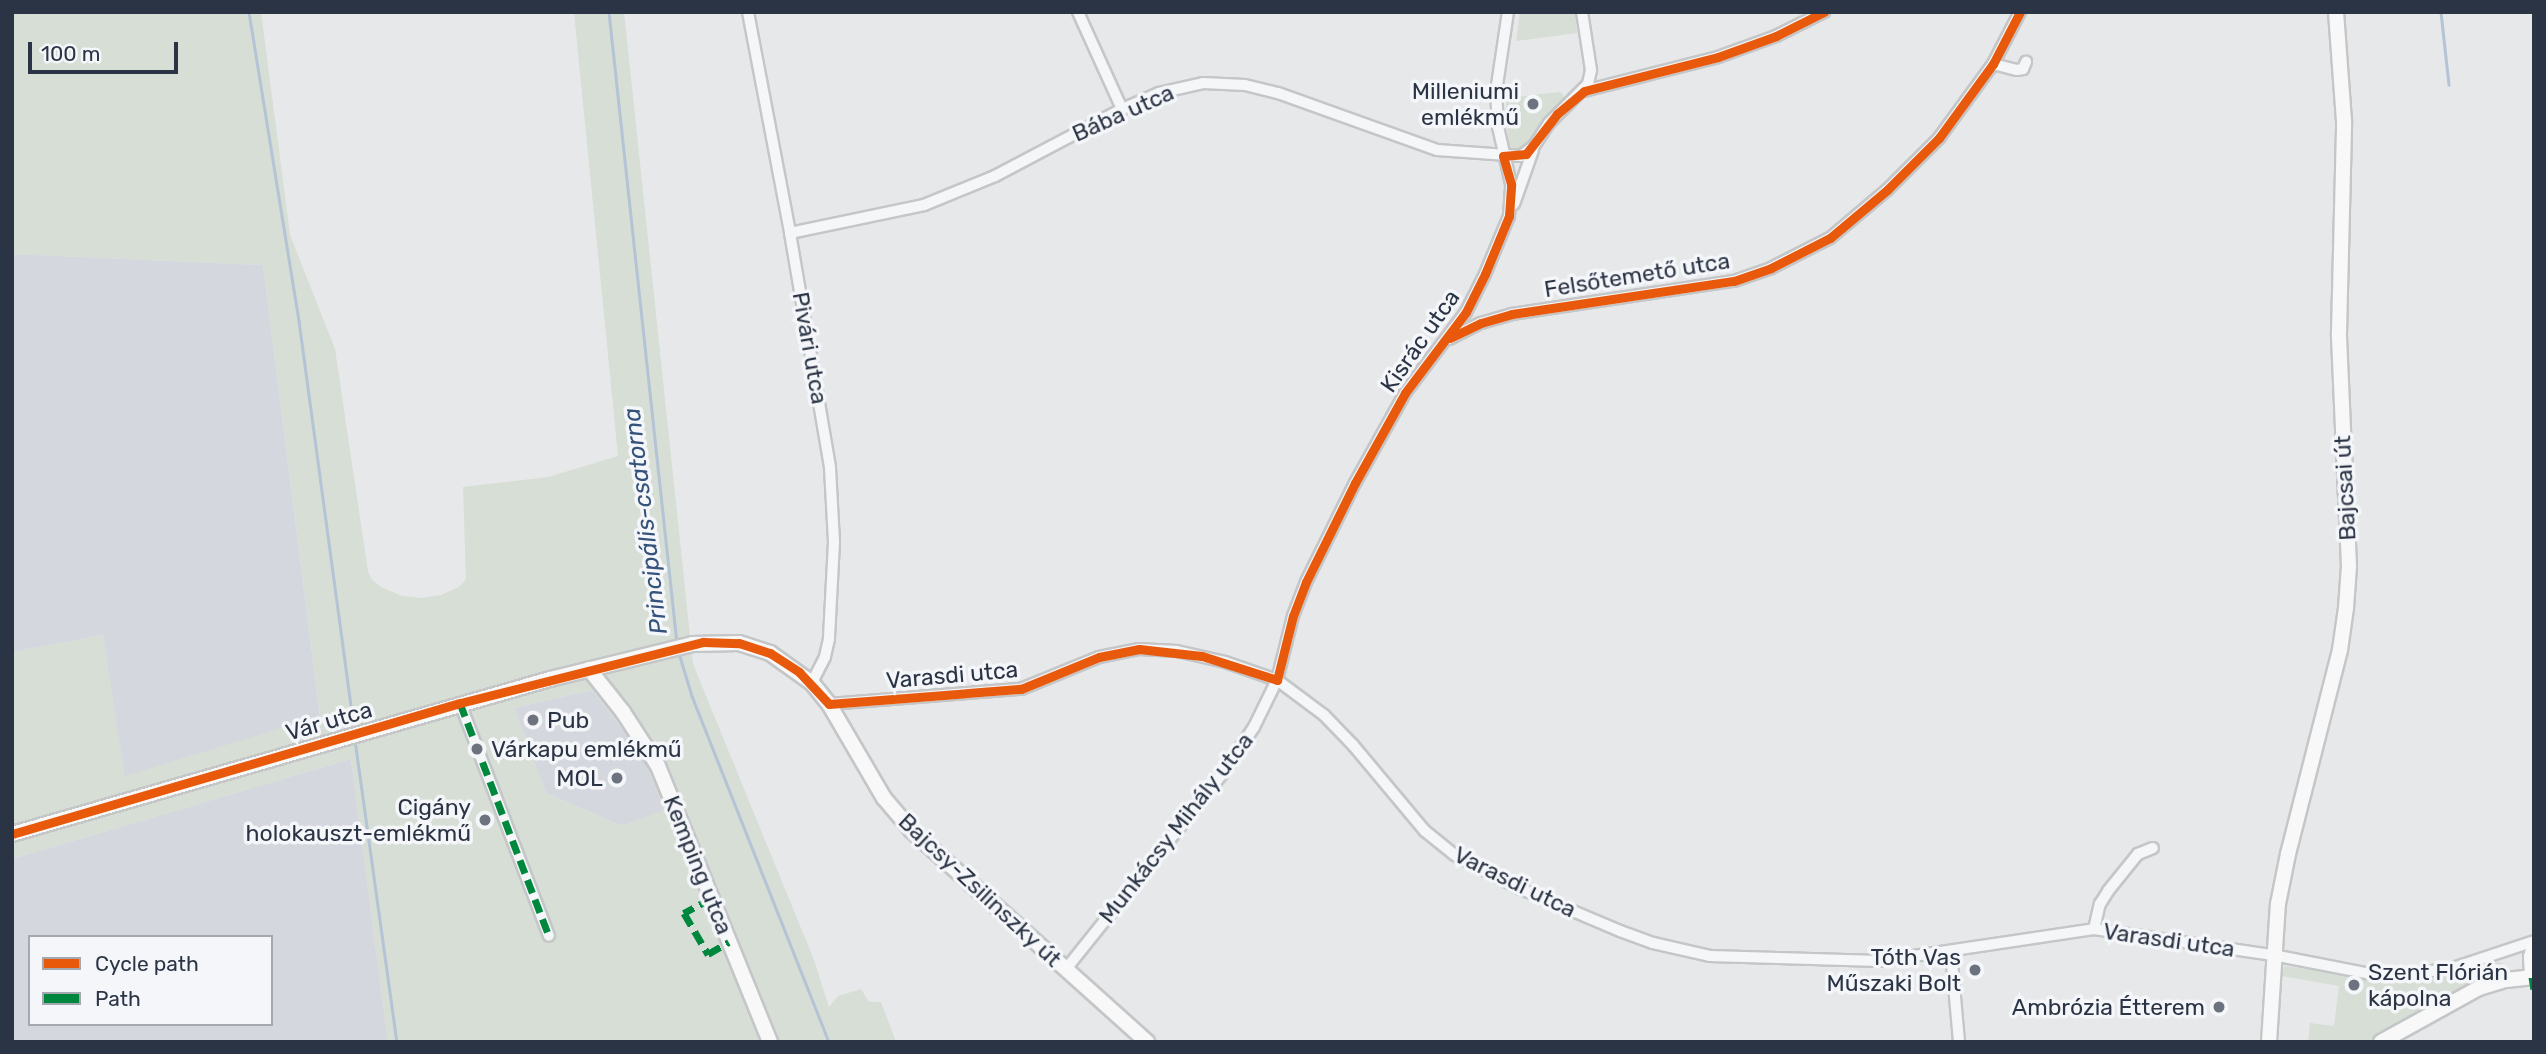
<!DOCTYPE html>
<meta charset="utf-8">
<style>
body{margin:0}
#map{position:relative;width:2546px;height:1054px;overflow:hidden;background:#e6e8ea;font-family:Rubik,sans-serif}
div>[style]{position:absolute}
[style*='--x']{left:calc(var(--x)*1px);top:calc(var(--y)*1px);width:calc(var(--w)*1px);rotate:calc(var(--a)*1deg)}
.built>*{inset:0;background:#d4d7dd}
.green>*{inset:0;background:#d6ded6}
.stream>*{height:2.5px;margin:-1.25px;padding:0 1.25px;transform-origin:1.25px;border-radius:1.25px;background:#b4c4d5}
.roads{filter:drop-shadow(2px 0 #c4c6c8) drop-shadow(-2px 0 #c4c6c8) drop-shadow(0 2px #c4c6c8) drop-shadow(0 -2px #c4c6c8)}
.street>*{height:10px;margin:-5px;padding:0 5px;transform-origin:5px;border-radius:5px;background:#f5f6f7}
.secondary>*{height:14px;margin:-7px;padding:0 7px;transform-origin:7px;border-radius:7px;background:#f8f8f8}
.quiet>*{height:7px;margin-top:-3.5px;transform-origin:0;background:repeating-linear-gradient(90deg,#00873e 0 14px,transparent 0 21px)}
.cycleway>*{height:9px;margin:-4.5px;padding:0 4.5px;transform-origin:4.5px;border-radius:4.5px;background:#e8590c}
.dots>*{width:19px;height:19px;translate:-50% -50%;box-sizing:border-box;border:4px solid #f4f6f9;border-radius:50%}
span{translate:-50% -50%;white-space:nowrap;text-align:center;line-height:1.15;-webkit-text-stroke:7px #f4f6f9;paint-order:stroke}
.poi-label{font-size:23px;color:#2b3445}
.right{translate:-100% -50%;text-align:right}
.left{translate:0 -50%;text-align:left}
.street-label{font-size:23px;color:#2b3445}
.water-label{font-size:24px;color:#34527a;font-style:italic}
.frame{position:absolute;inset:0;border:14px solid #2b3445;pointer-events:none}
.legend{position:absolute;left:28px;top:935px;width:245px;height:91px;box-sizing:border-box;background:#f4f6f9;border:2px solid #a4a8b1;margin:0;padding:9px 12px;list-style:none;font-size:21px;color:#2b3445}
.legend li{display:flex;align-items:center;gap:14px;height:35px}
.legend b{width:35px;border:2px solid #a4a8b1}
.scale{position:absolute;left:28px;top:42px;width:150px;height:32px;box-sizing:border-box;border:4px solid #2b3445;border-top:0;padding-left:9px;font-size:21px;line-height:24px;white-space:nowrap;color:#2b3445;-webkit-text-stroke:5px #f4f6f9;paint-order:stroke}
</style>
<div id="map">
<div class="built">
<i style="clip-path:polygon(12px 254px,263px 265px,320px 717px,124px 777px,103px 635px,12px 652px)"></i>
<i style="clip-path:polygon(592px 690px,643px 756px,665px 810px,622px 826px,546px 793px,514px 708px)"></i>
<i style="clip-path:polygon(evenodd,351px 759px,388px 1042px,12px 1042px,12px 859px,351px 759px,30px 937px,271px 937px,271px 1024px,30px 1024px,30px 937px)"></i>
</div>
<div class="green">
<i style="clip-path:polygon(evenodd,12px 12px,261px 12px,290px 235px,335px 349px,368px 572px,372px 580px,381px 587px,402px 596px,421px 598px,441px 595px,459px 587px,466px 579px,463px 487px,548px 477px,618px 456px,574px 12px,624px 12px,693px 664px,814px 960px,829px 1007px,838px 996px,861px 989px,869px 1002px,881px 1002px,896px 1042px,388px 1042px,351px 759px,12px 859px,12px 652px,103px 635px,125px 776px,320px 716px,263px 265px,12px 254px,12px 12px,592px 690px,643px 756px,664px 810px,622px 826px,546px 793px,514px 708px,592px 690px)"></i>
<i style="clip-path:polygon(1520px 12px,1575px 12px,1577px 33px,1516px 41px)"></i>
<i style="clip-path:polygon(1559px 92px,1563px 94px,1564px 101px,1531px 142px,1521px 150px,1508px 148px,1506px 98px)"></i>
<i style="clip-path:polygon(2492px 961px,2503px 963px,2503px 970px,2445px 998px,2369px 1042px,2308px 1042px,2310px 1023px,2334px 1026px,2339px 986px,2282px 976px,2284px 966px,2389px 980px,2437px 975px)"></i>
</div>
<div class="stream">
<i style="--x:249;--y:12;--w:313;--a:80.8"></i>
<i style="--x:299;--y:321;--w:413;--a:82.3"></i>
<i style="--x:609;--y:12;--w:635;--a:83.85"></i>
<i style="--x:2441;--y:12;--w:73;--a:83.7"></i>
<i style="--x:679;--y:653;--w:45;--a:73.2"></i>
<i style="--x:692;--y:696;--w:372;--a:68.4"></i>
<i style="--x:355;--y:740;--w:305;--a:82.1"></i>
</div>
<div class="roads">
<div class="street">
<i style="--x:748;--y:12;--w:225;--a:79.2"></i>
<i style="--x:790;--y:233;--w:238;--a:80.3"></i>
<i style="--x:830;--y:468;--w:74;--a:86.9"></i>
<i style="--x:834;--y:542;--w:97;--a:93"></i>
<i style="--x:829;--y:639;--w:18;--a:103"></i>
<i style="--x:825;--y:657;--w:29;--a:117"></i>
<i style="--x:1078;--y:12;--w:107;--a:65.6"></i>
<i style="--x:1993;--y:64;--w:25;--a:14"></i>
<i style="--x:2017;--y:70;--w:6;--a:-9"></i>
<i style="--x:2023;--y:69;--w:8;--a:-67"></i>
<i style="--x:1584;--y:91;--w:138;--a:-14.2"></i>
<i style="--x:1718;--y:57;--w:62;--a:-19.9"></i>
<i style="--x:1776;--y:36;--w:54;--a:-26.6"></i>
<i style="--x:1514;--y:204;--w:57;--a:-70.6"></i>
<i style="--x:790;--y:233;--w:137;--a:-11.8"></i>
<i style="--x:924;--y:205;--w:77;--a:-22.2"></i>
<i style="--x:995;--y:176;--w:144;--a:-27.8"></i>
<i style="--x:1122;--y:109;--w:40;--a:-23.4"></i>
<i style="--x:1159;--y:93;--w:45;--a:-12.8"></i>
<i style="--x:1203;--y:83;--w:42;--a:2.7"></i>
<i style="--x:1245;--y:85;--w:34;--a:14"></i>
<i style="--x:1278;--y:93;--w:169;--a:19.7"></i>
<i style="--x:1437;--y:150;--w:84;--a:4.1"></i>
<i style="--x:1521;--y:156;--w:16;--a:-38"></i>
<i style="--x:1534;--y:146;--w:27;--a:-57"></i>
<i style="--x:1549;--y:123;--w:55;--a:-45"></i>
<i style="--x:1588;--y:84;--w:14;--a:-78"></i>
<i style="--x:1591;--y:70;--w:59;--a:-98.8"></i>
<i style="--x:1449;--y:339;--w:36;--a:-27"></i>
<i style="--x:1481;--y:323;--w:32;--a:-16"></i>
<i style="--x:1512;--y:314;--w:224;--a:-8.5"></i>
<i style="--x:1734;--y:281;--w:39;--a:-19"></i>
<i style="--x:1771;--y:268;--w:66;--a:-27"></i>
<i style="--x:1830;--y:238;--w:75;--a:-40.1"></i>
<i style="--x:1887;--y:190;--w:74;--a:-45"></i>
<i style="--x:1939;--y:138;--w:92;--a:-53.9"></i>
<i style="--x:1993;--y:64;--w:59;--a:-62.6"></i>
<i style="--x:460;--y:703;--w:249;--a:69.1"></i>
<i style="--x:829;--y:704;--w:193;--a:-4.5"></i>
<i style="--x:1021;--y:689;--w:84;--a:-22.3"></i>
<i style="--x:1099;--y:657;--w:41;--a:-11.3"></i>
<i style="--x:1139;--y:649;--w:38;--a:3"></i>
<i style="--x:1177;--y:651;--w:49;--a:12.9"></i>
<i style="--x:1225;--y:662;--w:55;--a:19.1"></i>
<i style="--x:1277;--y:680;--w:59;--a:36.7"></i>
<i style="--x:1324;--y:715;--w:42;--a:46"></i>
<i style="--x:1353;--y:745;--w:112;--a:50.1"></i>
<i style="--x:1425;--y:831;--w:38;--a:39"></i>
<i style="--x:1455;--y:855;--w:74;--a:27.3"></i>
<i style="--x:1521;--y:889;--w:108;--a:23"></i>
<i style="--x:1620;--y:931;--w:35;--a:20"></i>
<i style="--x:1653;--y:943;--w:58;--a:12.8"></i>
<i style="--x:1710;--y:956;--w:170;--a:1.7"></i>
<i style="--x:1880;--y:961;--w:216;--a:-8.5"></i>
<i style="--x:2094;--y:929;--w:181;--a:8.3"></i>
<i style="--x:2273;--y:955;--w:100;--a:11"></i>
<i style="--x:2371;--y:974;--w:40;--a:0"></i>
<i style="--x:2411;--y:974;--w:42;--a:-8.1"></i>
<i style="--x:2453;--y:968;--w:85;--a:-18.4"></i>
<i style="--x:2094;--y:929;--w:26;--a:-77"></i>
<i style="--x:2100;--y:904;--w:15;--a:-58"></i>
<i style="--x:2108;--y:891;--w:48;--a:-51"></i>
<i style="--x:2138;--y:854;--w:16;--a:-22"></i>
<i style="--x:1951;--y:952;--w:90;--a:84.9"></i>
<i style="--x:1066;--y:969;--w:251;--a:-51.3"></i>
<i style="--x:1223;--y:773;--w:55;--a:-56"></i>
<i style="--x:1254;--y:727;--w:52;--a:-63.9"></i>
<i style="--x:1277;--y:680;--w:66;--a:-76"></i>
<i style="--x:1293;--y:616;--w:36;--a:-69"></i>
<i style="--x:1306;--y:582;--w:110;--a:-63.7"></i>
<i style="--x:1355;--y:483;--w:103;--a:-60.9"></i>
<i style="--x:1405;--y:393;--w:101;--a:-53"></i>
<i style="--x:1466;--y:312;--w:42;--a:-63.4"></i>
<i style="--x:1485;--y:274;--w:63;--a:-67.5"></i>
<i style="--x:1509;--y:216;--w:32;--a:-86"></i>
<i style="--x:1511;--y:184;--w:58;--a:-102.8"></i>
<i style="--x:1498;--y:127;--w:35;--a:-93"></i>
<i style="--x:1496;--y:92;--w:81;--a:-81.5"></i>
</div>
<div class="secondary">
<i style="--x:589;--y:669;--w:55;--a:51.7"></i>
<i style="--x:623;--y:712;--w:64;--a:57.1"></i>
<i style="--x:658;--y:766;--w:298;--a:67.9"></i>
<i style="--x:12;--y:834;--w:560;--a:-16.07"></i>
<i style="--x:550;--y:679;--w:146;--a:-13.8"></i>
<i style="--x:692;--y:644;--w:47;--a:-1.2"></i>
<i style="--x:739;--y:643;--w:33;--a:18"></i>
<i style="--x:770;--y:653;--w:52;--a:35.5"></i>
<i style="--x:812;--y:683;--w:27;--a:51"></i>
<i style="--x:829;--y:704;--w:109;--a:59.7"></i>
<i style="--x:884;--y:798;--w:43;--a:49.7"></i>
<i style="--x:912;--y:831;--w:316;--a:41.9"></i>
<i style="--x:2532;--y:977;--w:20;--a:-93"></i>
<i style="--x:2531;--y:957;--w:11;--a:-75"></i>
<i style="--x:2269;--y:1042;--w:138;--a:-86.3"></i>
<i style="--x:2278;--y:904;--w:51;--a:-78.7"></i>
<i style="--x:2288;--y:854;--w:211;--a:-75.7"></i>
<i style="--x:2340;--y:650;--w:42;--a:-81.9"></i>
<i style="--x:2346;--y:608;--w:42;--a:-85.9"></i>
<i style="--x:2349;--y:566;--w:233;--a:-92.5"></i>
<i style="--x:2339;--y:333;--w:212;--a:-88.6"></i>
<i style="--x:2344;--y:121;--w:109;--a:-94.2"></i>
<i style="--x:2381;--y:1042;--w:112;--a:-28.9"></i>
<i style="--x:2479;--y:988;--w:28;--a:-17"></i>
<i style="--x:2506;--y:980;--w:28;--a:-6"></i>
</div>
</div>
<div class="quiet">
<i style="--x:460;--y:703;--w:249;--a:69.1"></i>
<i style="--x:712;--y:898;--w:32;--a:152"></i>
<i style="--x:684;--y:913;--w:48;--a:59.7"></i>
<i style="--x:708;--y:954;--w:24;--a:-30"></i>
<i style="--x:2532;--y:977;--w:12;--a:81"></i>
</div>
<div class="cycleway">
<i style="--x:1450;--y:338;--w:34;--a:-26"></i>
<i style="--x:1481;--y:323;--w:32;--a:-16"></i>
<i style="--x:1512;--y:314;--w:224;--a:-8.5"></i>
<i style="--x:1734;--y:281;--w:39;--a:-19"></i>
<i style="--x:1771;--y:268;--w:66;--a:-27"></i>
<i style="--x:1830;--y:238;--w:75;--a:-40.1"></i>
<i style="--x:1887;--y:190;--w:74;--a:-45"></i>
<i style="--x:1939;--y:138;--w:92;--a:-53.9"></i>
<i style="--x:1993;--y:64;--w:59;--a:-62.6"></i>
<i style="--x:12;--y:834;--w:467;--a:-16.3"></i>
<i style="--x:460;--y:703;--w:251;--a:-14.1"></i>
<i style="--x:703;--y:642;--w:36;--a:2"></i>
<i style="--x:739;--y:643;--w:33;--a:18"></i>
<i style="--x:770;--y:653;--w:35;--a:33"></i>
<i style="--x:799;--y:672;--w:44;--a:46.8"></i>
<i style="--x:829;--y:704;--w:193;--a:-4.5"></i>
<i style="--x:1021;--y:689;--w:84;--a:-22.3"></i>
<i style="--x:1099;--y:657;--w:41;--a:-11.3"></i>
<i style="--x:1139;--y:649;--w:63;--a:6.3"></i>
<i style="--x:1202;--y:656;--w:79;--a:17.7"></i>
<i style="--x:1277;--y:680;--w:66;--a:-76"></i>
<i style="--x:1293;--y:616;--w:36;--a:-69"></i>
<i style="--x:1306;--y:582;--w:110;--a:-63.7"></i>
<i style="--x:1355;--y:483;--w:103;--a:-60.9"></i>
<i style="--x:1405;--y:393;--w:101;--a:-53"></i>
<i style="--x:1466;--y:312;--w:42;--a:-63.4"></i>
<i style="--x:1485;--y:274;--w:63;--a:-67.5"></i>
<i style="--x:1509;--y:216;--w:32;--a:-86"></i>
<i style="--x:1511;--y:184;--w:29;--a:-106"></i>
<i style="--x:1503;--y:156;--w:23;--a:-5"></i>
<i style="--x:1526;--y:154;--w:51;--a:-52.2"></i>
<i style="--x:1557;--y:114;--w:35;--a:-40"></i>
<i style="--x:1584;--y:91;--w:138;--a:-14.2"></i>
<i style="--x:1718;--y:57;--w:62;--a:-19.9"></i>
<i style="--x:1776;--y:36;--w:54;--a:-26.6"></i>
</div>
<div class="dots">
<i style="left:1533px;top:104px;background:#6c737f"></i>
<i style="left:533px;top:720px;background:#6c737f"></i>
<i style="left:477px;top:749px;background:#6c737f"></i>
<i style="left:617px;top:778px;background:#6c737f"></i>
<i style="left:485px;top:820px;background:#6c737f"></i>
<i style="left:1975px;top:970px;background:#6c737f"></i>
<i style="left:2354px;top:985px;background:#6c737f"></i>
<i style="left:2219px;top:1007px;background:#6c737f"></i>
</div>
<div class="poi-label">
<span class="right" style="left:1519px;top:104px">Milleniumi<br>emlékmű</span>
<span class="left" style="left:547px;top:720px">Pub</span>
<span class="left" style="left:491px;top:749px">Várkapu emlékmű</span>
<span class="right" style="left:603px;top:778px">MOL</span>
<span class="right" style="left:471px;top:820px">Cigány<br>holokauszt-emlékmű</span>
<span class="right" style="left:1961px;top:970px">Tóth Vas<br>Műszaki Bolt</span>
<span class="left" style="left:2368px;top:985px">Szent Flórián<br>kápolna</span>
<span class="right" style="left:2205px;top:1007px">Ambrózia Étterem</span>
</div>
<div class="street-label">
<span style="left:1123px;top:113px;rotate:-24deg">Bába utca</span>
<span style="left:1637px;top:275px;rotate:-9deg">Felsőtemető utca</span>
<span style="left:1420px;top:341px;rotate:-55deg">Kisrác utca</span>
<span style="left:810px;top:348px;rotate:80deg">Pivári utca</span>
<span style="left:2345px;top:488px;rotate:-93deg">Bajcsai út</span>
<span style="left:952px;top:675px;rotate:-5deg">Varasdi utca</span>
<span style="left:329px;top:721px;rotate:-16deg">Vár utca</span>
<span style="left:1176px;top:828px;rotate:-52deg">Munkácsy Mihály utca</span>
<span style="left:698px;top:865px;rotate:68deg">Kemping utca</span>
<span style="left:1515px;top:882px;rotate:26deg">Varasdi utca</span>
<span style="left:980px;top:890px;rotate:43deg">Bajcsy-Zsilinszky út</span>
<span style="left:2169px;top:940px;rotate:8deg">Varasdi utca</span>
</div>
<div class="water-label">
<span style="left:646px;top:521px;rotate:-97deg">Principális-csatorna</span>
</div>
<div class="frame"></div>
<ul class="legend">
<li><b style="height:9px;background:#e8590c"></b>Cycle path</li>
<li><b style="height:9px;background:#00873e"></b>Path</li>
</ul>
<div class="scale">100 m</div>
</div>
